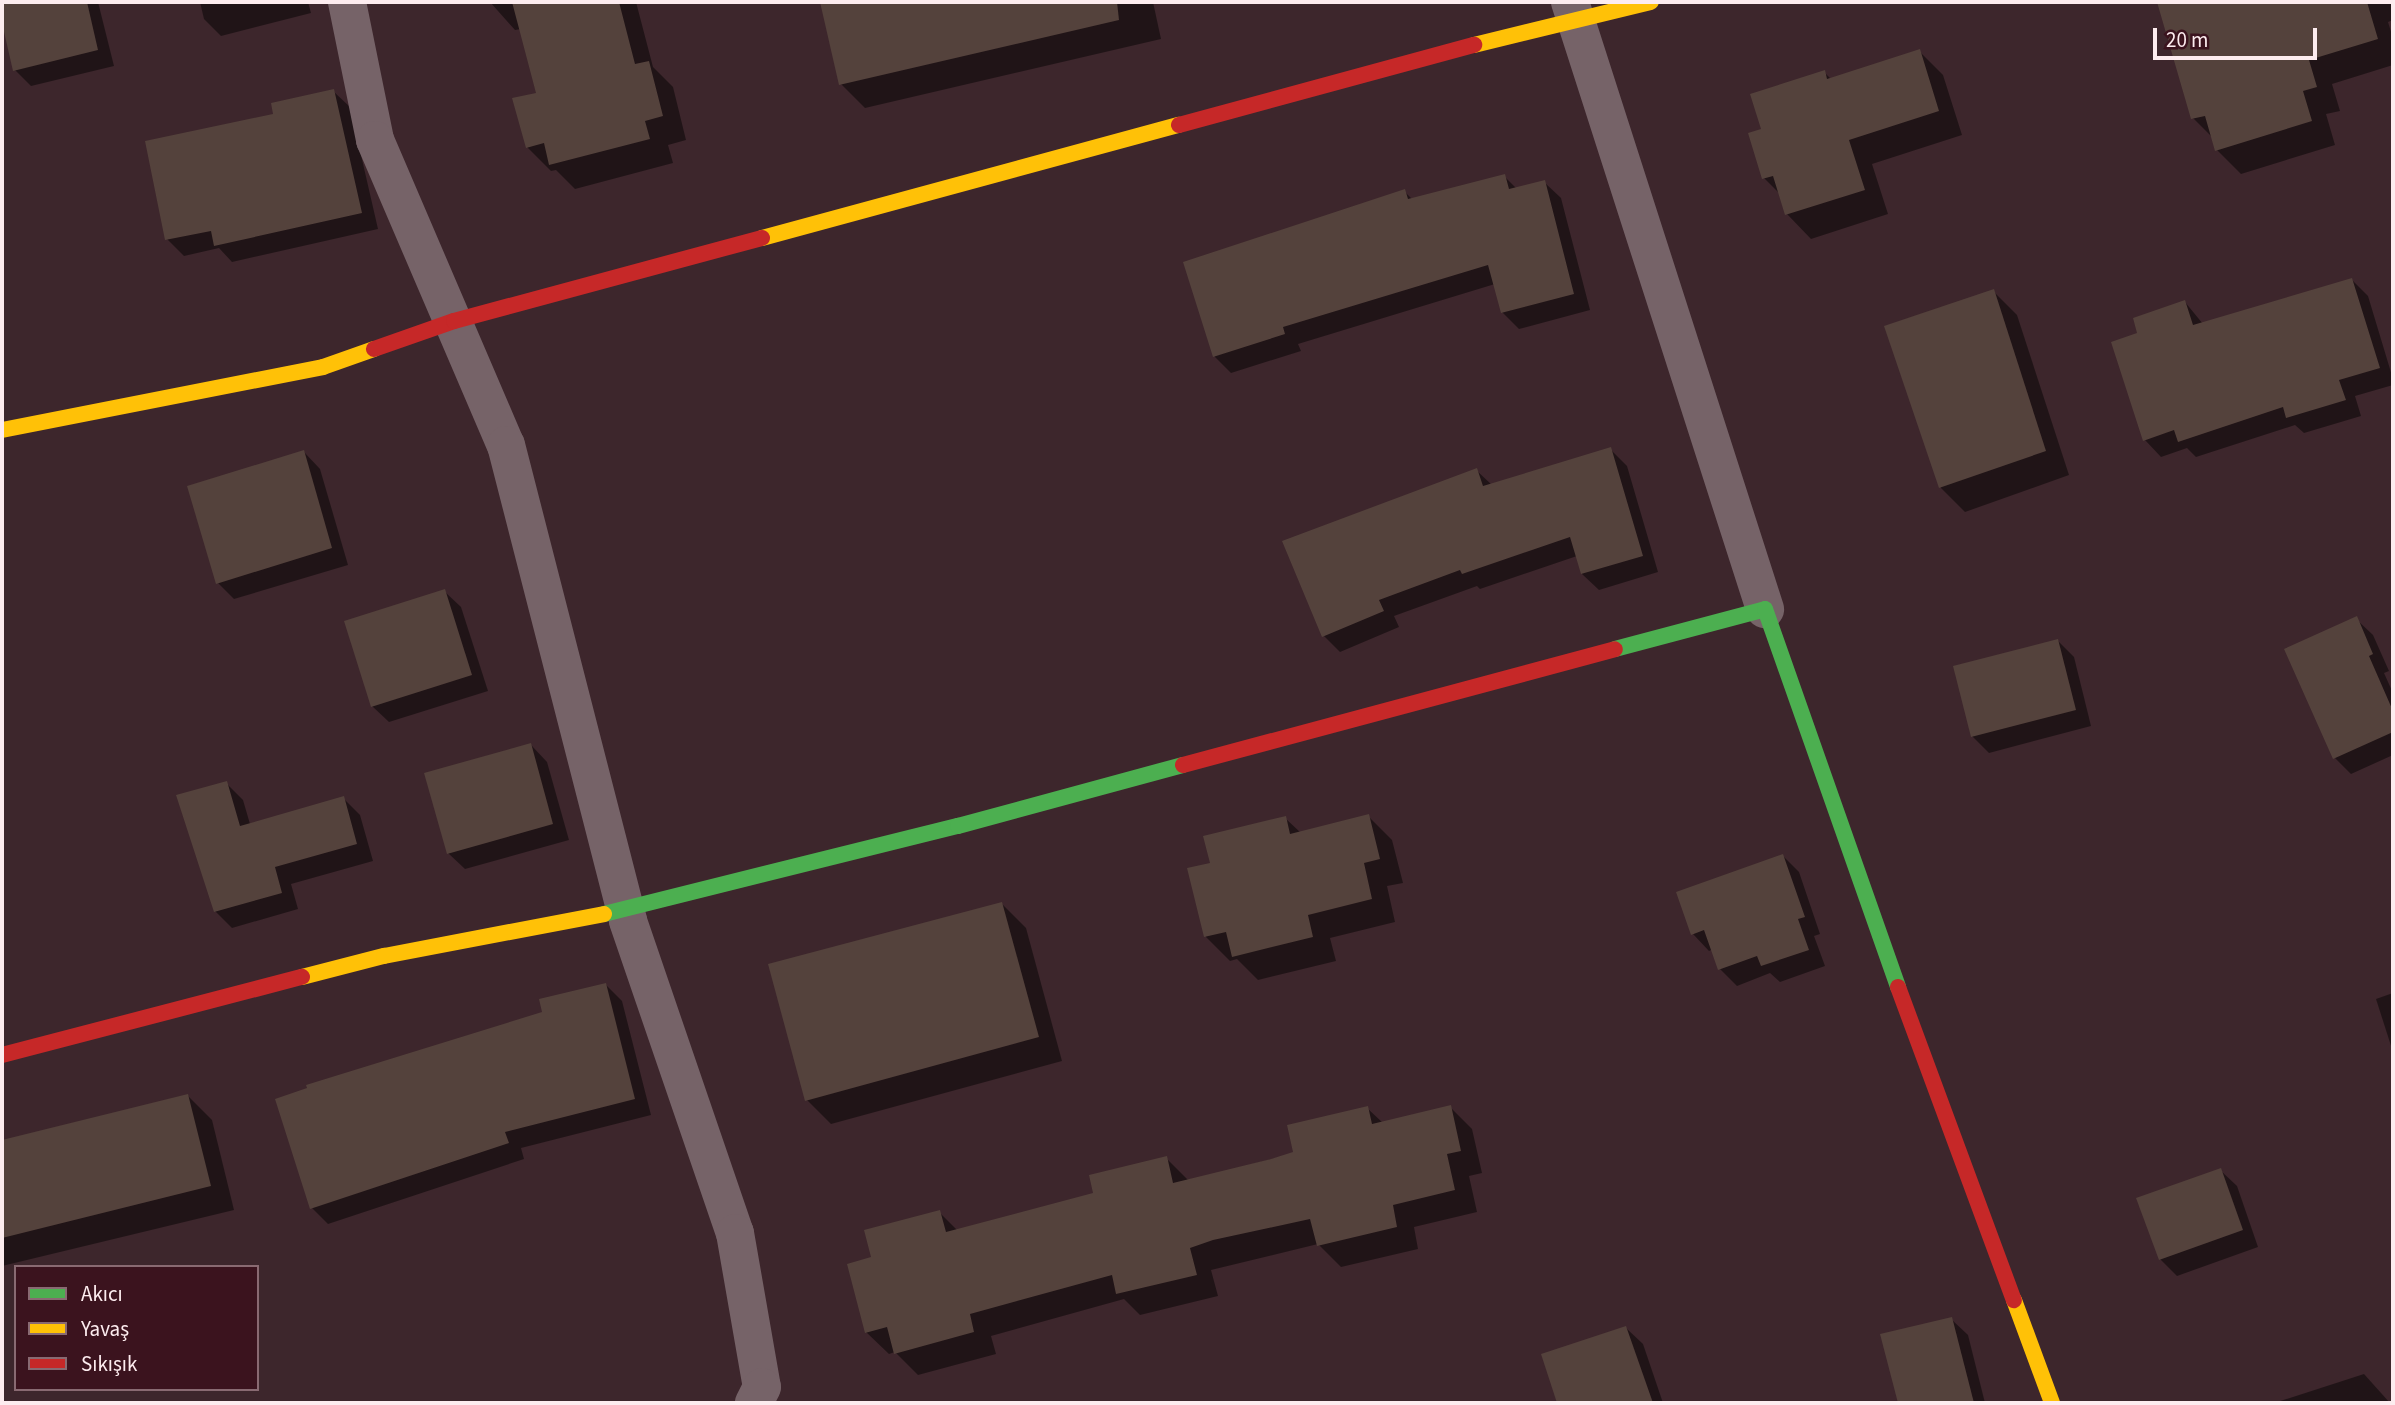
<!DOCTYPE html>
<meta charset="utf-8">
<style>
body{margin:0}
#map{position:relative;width:2395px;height:1405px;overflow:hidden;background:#3d262c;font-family:"Source Sans 3",sans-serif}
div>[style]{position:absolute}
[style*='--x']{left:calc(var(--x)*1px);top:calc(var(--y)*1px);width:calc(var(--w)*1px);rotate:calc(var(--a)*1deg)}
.shadow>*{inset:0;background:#0007}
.building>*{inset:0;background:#54423c}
.street>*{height:38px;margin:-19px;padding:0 19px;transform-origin:19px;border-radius:19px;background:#766368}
.fast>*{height:16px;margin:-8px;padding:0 8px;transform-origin:8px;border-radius:8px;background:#4caf50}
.slow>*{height:16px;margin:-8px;padding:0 8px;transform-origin:8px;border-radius:8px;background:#ffc107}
.jam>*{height:16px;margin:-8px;padding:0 8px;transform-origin:8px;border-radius:8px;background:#c62828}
span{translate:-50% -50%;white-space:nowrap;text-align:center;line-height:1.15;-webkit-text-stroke:6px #3b131e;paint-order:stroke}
.frame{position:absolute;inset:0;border:4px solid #fdecef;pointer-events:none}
.legend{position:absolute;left:14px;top:1265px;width:245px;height:126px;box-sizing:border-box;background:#3b131e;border:2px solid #896a72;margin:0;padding:9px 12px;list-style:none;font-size:21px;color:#fdecef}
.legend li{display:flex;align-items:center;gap:14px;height:35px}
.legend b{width:35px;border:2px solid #896a72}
.scale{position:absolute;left:2153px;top:28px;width:164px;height:32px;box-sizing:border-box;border:4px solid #fdecef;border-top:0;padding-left:9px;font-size:21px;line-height:24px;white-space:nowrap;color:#fdecef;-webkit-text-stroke:5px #3b131e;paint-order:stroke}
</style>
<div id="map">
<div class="shadow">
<i style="clip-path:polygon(2px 2px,98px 2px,114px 66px,31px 86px,15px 70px,2px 16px)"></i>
<i style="clip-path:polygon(200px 2px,308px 2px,311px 13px,221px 36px,204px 19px)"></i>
<i style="clip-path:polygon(490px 2px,636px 2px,653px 67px,673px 87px,686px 140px,668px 145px,673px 163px,575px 189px,556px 170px,551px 171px,527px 147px,538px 94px,521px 29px,515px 30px)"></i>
<i style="clip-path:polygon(1153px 2px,1161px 39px,865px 108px,841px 84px,822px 3px)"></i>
<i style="clip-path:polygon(2179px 2px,2393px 2px,2393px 20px,2388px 22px,2393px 38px,2393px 65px,2332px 84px,2340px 111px,2326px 114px,2335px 145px,2241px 174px,2217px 150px,2214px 139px,2193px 118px,2161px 7px)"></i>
<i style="clip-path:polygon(1919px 51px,1943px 75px,1962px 135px,1872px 164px,1888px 214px,1811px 239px,1787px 214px,1781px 195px,1764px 178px,1763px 130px,1824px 72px,1831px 79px)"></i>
<i style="clip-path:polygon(333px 91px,350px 107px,378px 229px,232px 262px,219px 248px,184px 256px,167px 239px,275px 115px)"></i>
<i style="clip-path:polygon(1504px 176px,1517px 189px,1544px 182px,1561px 198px,1590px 310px,1519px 329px,1502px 312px,1495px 284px,1298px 344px,1301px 351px,1231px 373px,1215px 357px,1185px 264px,1404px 191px,1413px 200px)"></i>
<i style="clip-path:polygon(2352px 280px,2368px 296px,2393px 379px,2393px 385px,2355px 396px,2361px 416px,2304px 433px,2295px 425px,2196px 457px,2187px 448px,2161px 457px,2145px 440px,2140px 334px,2185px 302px,2203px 324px)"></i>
<i style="clip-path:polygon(1993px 291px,2017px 315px,2069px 475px,1965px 512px,1941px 488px,1886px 328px)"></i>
<i style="clip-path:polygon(1610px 449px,1627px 466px,1658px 572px,1599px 590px,1582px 574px,1577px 556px,1480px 589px,1477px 586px,1394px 616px,1399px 627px,1340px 652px,1324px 636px,1476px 470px,1492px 485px)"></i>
<i style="clip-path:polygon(304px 452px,320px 469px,348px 565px,234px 599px,218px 583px)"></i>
<i style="clip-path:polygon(444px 591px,461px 607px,488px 691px,389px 722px,372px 706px)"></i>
<i style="clip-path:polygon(2356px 619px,2373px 635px,2389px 671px,2384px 673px,2393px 693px,2393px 755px,2351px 774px,2335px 758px)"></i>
<i style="clip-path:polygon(2057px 640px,2074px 657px,2091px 726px,1989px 753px,1972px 736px)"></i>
<i style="clip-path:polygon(531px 745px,547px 762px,569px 840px,465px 869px,448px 853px)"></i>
<i style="clip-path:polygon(226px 783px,243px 800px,250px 824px,343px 798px,360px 815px,373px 861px,291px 884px,298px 909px,232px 928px,215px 911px)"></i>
<i style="clip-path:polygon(1368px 816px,1392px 840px,1403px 883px,1387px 886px,1395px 922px,1330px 938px,1336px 961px,1258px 980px,1237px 959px,1230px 961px,1206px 937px,1212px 864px,1285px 818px,1301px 833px)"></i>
<i style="clip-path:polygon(1783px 856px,1799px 872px,1820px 934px,1814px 936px,1825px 966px,1780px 982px,1770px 973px,1737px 986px,1720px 969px,1713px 949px,1709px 951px,1693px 934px)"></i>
<i style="clip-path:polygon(1002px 904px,1026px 928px,1062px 1061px,831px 1124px,807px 1100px)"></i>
<i style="clip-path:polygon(606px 985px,622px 1001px,651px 1115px,521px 1148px,524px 1159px,328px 1224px,312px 1208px,309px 1089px,544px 1013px)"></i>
<i style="clip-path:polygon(2393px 993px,2393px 1052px,2376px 999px)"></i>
<i style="clip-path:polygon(188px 1096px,212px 1120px,234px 1210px,2px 1266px,2px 1142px)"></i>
<i style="clip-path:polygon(1450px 1107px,1472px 1129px,1482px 1173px,1469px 1176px,1477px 1212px,1414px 1227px,1418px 1249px,1341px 1267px,1318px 1244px,1211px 1270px,1218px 1296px,1140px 1315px,1124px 1299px,991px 1336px,996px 1354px,918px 1375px,895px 1352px,889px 1354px,866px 1332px,873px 1258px,939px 1212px,958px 1231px,1095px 1194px,1166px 1158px,1189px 1181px,1295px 1153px,1367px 1108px,1383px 1123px)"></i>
<i style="clip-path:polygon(2220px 1170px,2237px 1186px,2258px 1247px,2177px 1276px,2160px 1259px)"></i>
<i style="clip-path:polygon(1951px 1319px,1968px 1335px,1985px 1403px,1900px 1403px,1883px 1336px)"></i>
<i style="clip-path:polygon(1626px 1328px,1643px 1344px,1663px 1403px,1559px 1403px,1543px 1355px)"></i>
<i style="clip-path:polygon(2364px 1374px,2390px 1403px,2274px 1403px)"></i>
</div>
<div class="building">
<i style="clip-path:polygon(2px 2px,87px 2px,98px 50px,13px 71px,2px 23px)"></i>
<i style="clip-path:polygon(512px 2px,619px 2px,635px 64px,649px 61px,663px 116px,645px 121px,650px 139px,549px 165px,544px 143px,526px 148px,512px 98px,536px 93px)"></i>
<i style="clip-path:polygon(820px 2px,1117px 2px,1119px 20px,839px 85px)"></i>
<i style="clip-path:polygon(2157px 2px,2367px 2px,2378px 39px,2309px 60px,2317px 87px,2303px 91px,2312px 121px,2215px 151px,2205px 116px,2191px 119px)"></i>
<i style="clip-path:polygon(1920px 49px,1939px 111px,1849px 140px,1865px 190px,1785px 215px,1773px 176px,1762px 179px,1748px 133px,1761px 129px,1750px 94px,1825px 70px,1827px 79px)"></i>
<i style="clip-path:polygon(334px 89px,362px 213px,214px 246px,211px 231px,165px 240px,145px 141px,273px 114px,271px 103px)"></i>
<i style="clip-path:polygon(1505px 174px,1509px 189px,1545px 180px,1574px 294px,1501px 313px,1488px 265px,1283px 327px,1285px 334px,1213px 357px,1183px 262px,1405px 189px,1408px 199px)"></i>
<i style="clip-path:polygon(2352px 278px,2380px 368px,2339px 380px,2346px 400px,2286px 418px,2283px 407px,2178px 442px,2174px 430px,2143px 441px,2111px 342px,2137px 333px,2133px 318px,2185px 300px,2193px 325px)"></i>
<i style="clip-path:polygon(1994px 289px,2046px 451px,1939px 488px,1884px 326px)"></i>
<i style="clip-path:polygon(1611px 447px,1643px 556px,1581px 574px,1570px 537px,1462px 574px,1460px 570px,1379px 600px,1384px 611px,1322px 637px,1282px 541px,1477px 468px,1483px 486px)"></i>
<i style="clip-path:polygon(304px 450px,332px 548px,216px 584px,187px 486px)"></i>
<i style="clip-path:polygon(445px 589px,472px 675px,371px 707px,344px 621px)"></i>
<i style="clip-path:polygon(2357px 616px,2373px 654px,2369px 656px,2393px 711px,2393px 732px,2333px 759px,2284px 649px)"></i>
<i style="clip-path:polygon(2058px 639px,2076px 710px,1971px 737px,1953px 666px)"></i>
<i style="clip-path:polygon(531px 743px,553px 824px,447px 854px,424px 773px)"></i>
<i style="clip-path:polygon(227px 781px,240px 826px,344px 796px,357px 844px,275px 867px,282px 893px,214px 912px,176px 795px)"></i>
<i style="clip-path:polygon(1369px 814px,1380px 859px,1364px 863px,1372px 899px,1308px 915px,1313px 937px,1232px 957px,1226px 932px,1204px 937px,1187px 868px,1210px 863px,1203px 836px,1286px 816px,1290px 834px)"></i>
<i style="clip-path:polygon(1783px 854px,1805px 917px,1798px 919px,1809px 950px,1761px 966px,1757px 956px,1718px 970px,1704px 930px,1691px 935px,1676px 892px)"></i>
<i style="clip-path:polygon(1002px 902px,1039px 1037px,805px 1101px,768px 964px)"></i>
<i style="clip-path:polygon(606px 983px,635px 1099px,505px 1132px,509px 1143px,310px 1209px,275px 1099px,307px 1088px,306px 1085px,542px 1012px,539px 999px)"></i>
<i style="clip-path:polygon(188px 1094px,211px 1186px,2px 1238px,2px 1140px)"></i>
<i style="clip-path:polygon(1451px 1105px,1461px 1151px,1447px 1154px,1455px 1190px,1393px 1205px,1397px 1227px,1317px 1246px,1310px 1219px,1213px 1240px,1190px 1248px,1197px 1275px,1116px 1294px,1112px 1275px,970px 1314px,974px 1332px,894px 1354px,887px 1327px,865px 1333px,847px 1264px,871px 1257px,864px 1230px,940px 1210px,946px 1232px,1093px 1193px,1089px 1175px,1167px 1156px,1173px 1183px,1271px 1159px,1293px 1152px,1287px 1125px,1368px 1106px,1372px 1124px)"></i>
<i style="clip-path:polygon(2221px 1168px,2243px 1230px,2159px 1260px,2136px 1198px)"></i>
<i style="clip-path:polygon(1952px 1317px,1974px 1403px,1898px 1403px,1880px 1334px)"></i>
<i style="clip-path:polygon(1626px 1326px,1653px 1403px,1557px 1403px,1541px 1354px)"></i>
</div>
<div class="street">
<i style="--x:347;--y:2;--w:141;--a:78.5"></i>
<i style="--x:375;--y:140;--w:332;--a:66.8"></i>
<i style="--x:506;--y:445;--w:491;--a:75.6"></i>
<i style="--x:628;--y:921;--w:330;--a:71.1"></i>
<i style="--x:735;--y:1233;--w:156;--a:80.1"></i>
<i style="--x:762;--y:1387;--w:18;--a:117"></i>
<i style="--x:1570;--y:2;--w:638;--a:72.19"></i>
</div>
<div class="fast">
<i style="--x:1615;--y:649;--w:155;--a:-14.9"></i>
<i style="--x:1765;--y:609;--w:401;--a:70.6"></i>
<i style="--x:604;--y:914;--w:365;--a:-14"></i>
<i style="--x:958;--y:826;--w:233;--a:-15.2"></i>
</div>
<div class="slow">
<i style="--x:1474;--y:45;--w:182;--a:-13.7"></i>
<i style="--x:762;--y:238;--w:432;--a:-15.2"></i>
<i style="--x:2;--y:430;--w:327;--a:-11.1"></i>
<i style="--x:323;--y:367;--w:54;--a:-19.4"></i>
<i style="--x:302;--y:977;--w:85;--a:-14.4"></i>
<i style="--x:384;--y:956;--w:224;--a:-10.8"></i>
<i style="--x:2014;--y:1300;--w:110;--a:69.7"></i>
</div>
<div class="jam">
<i style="--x:1179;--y:125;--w:306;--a:-15.2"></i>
<i style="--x:374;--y:349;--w:85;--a:-19.3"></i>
<i style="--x:454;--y:321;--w:319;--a:-15.1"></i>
<i style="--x:1183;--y:765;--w:447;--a:-15"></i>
<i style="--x:1898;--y:987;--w:334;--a:69.7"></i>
<i style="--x:2;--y:1055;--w:310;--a:-14.6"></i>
</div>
<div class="frame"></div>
<ul class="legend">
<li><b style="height:9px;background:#4caf50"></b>Akıcı</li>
<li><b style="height:9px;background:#ffc107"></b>Yavaş</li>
<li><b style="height:9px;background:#c62828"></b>Sıkışık</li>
</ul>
<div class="scale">20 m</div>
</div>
